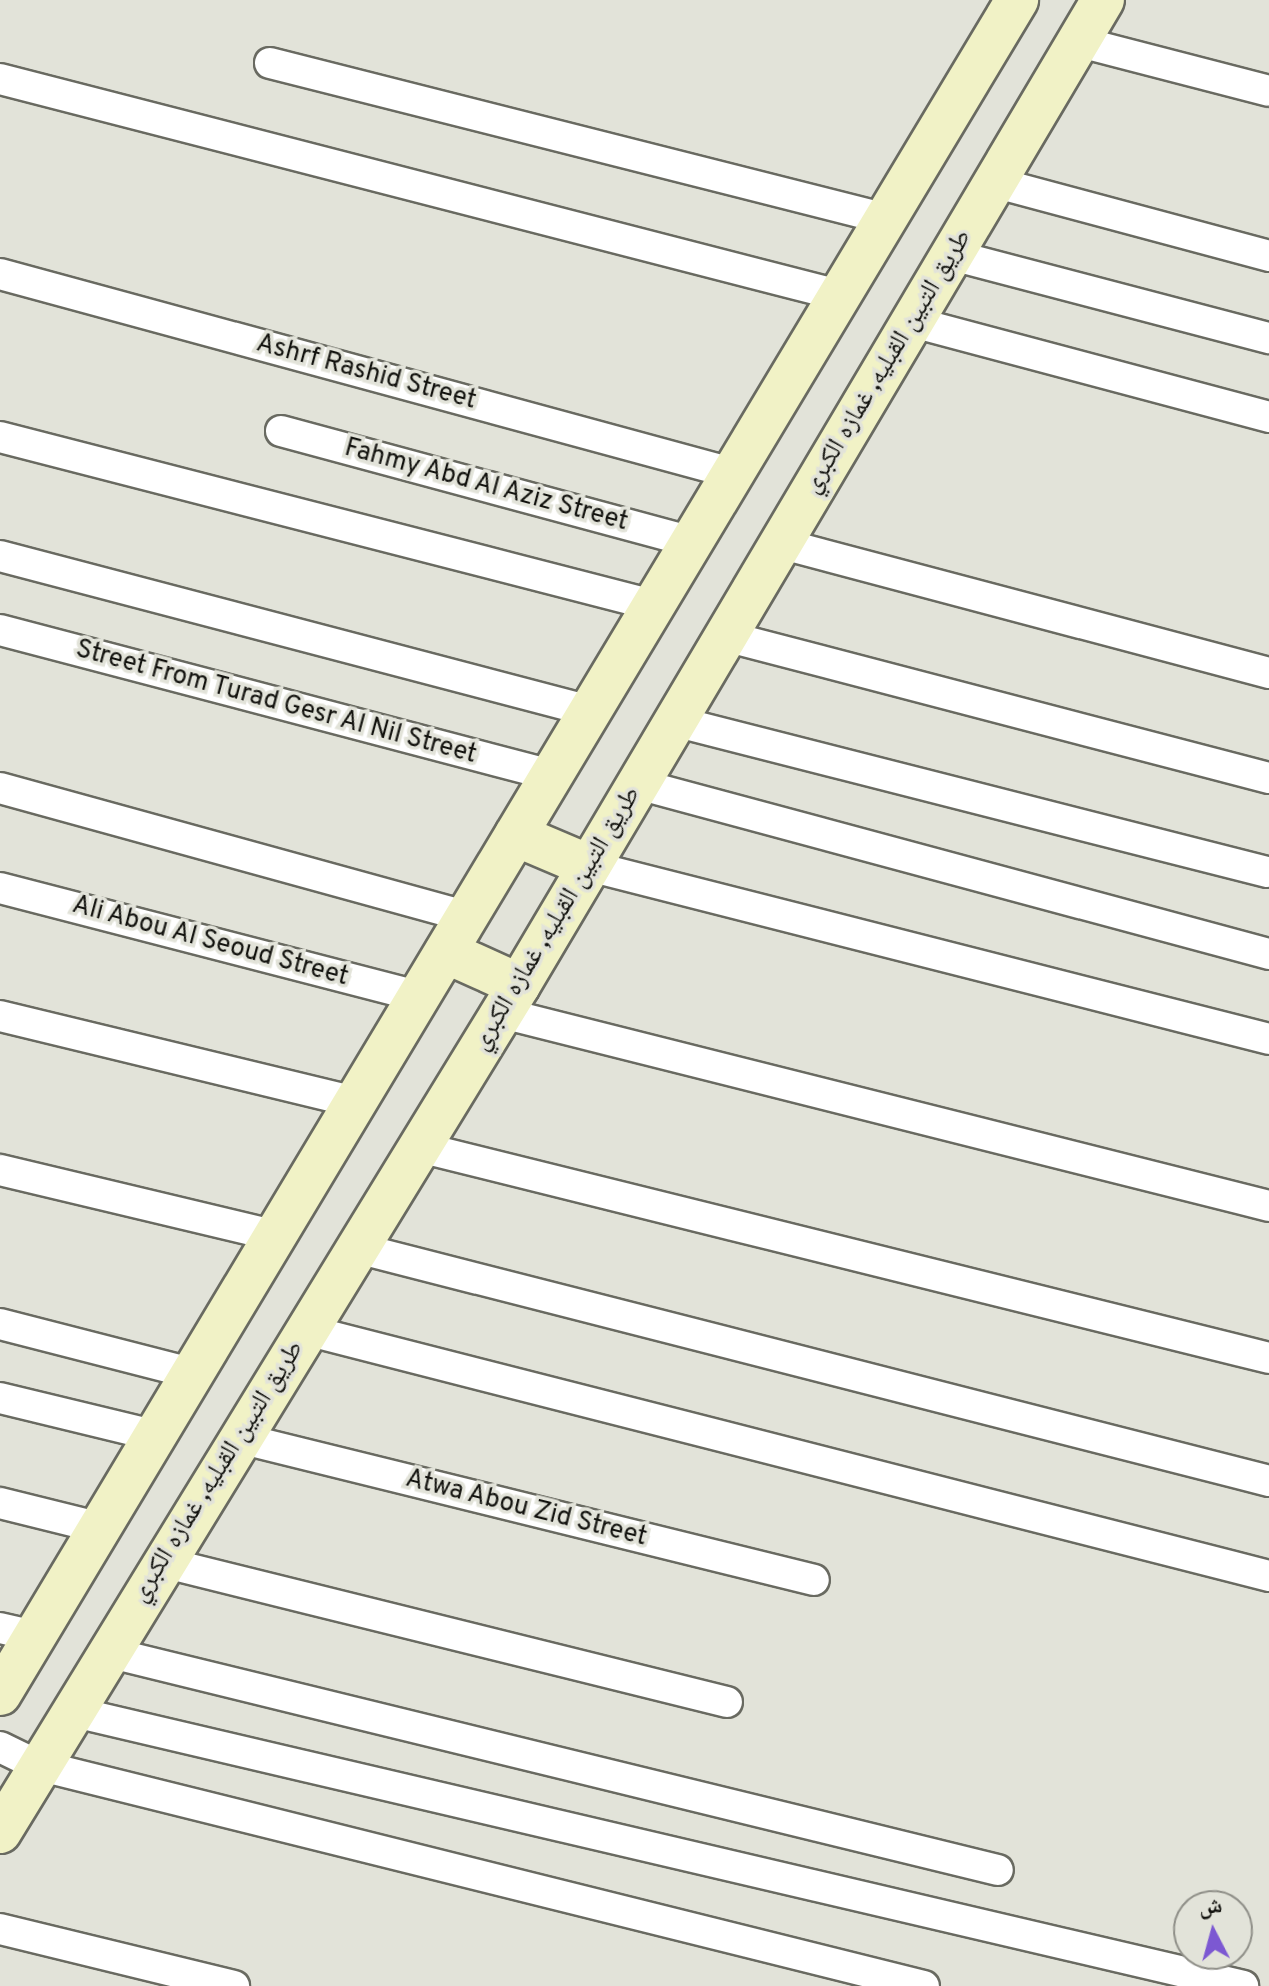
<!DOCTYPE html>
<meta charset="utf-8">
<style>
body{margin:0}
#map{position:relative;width:1269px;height:1986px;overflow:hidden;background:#e2e3d9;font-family:Overpass,"Noto Naskh Arabic",sans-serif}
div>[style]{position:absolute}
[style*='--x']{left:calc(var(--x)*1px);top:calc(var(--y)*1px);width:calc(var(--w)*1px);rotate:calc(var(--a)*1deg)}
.roads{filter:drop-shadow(2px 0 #696a61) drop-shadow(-2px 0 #696a61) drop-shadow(0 2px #696a61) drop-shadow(0 -2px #696a61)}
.street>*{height:30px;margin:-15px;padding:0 15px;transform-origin:15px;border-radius:15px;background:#fff}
.secondary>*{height:42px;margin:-21px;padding:0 21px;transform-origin:21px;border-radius:21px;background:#f1f2c6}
span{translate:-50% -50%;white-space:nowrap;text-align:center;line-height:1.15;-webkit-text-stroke:7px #e2e3d9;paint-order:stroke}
.street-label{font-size:26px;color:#12120e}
.north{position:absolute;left:1173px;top:1890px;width:80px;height:80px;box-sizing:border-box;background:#e2e3d9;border:2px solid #8f8f88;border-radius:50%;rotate:354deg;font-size:22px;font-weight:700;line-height:32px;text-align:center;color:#12120e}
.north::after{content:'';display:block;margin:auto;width:28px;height:36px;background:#7c58d2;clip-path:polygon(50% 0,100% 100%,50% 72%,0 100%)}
</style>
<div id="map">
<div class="roads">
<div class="street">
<i style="--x:1080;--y:42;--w:195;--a:14.5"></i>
<i style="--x:270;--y:63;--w:632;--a:14.19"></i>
<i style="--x:0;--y:79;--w:865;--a:14.45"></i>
<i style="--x:997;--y:183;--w:282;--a:15"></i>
<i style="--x:952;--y:255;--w:328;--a:14.7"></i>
<i style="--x:0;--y:274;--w:759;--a:15.21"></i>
<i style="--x:909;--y:321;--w:373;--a:14.9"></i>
<i style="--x:281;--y:431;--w:425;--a:15.1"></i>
<i style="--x:0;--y:437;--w:674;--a:14.43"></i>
<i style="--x:779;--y:543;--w:507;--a:14.86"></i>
<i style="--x:0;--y:556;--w:610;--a:14.72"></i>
<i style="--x:0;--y:630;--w:570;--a:14.74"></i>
<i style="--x:725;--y:636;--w:562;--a:14.63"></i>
<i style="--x:674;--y:721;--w:612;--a:14.29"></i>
<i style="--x:638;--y:784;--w:653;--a:15.08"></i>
<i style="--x:0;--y:788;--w:484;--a:15.4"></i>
<i style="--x:589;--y:866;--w:702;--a:14.27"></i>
<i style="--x:0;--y:888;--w:433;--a:14.5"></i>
<i style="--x:502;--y:1013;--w:791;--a:14.12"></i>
<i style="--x:0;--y:1016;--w:366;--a:13.6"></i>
<i style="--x:419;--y:1147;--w:876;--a:13.94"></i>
<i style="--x:0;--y:1170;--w:284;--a:13.4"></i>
<i style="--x:357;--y:1248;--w:941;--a:14.33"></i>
<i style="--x:0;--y:1324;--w:201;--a:14.4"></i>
<i style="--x:306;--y:1330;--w:994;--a:14.33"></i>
<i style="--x:0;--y:1398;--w:162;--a:13.6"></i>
<i style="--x:239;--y:1438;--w:592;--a:13.87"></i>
<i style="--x:0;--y:1503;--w:104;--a:13.9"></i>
<i style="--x:162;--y:1562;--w:582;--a:13.92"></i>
<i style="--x:0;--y:1628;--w:36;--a:13"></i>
<i style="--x:107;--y:1652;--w:917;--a:13.75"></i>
<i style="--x:70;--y:1711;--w:1205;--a:13.19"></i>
<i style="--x:0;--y:1747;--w:41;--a:25.9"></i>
<i style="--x:37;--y:1765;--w:914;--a:13.99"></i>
<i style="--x:0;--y:1929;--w:241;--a:13.7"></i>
</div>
<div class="secondary">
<i style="--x:516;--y:835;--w:79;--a:23"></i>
<i style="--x:446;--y:952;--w:80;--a:24.3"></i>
<i style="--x:0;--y:1694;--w:1976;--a:-59.02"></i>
<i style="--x:0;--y:1832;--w:993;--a:-58.5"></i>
<i style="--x:519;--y:985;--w:1145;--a:-59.34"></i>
</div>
</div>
<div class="street-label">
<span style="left:888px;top:362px;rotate:-59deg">طريق التبين القبليه, غمازه الكبري</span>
<span style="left:366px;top:373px;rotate:15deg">Ashrf Rashid Street</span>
<span style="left:486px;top:486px;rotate:15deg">Fahmy Abd Al Aziz Street</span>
<span style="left:276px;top:703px;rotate:15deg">Street From Turad Gesr Al Nil Street</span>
<span style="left:557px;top:919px;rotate:-59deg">طريق التبين القبليه, غمازه الكبري</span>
<span style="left:210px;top:942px;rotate:15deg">Ali Abou Al Seoud Street</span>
<span style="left:218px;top:1472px;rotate:-58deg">طريق التبين القبليه, غمازه الكبري</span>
<span style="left:526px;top:1509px;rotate:14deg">Atwa Abou Zid Street</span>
</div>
<div class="north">ش</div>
</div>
